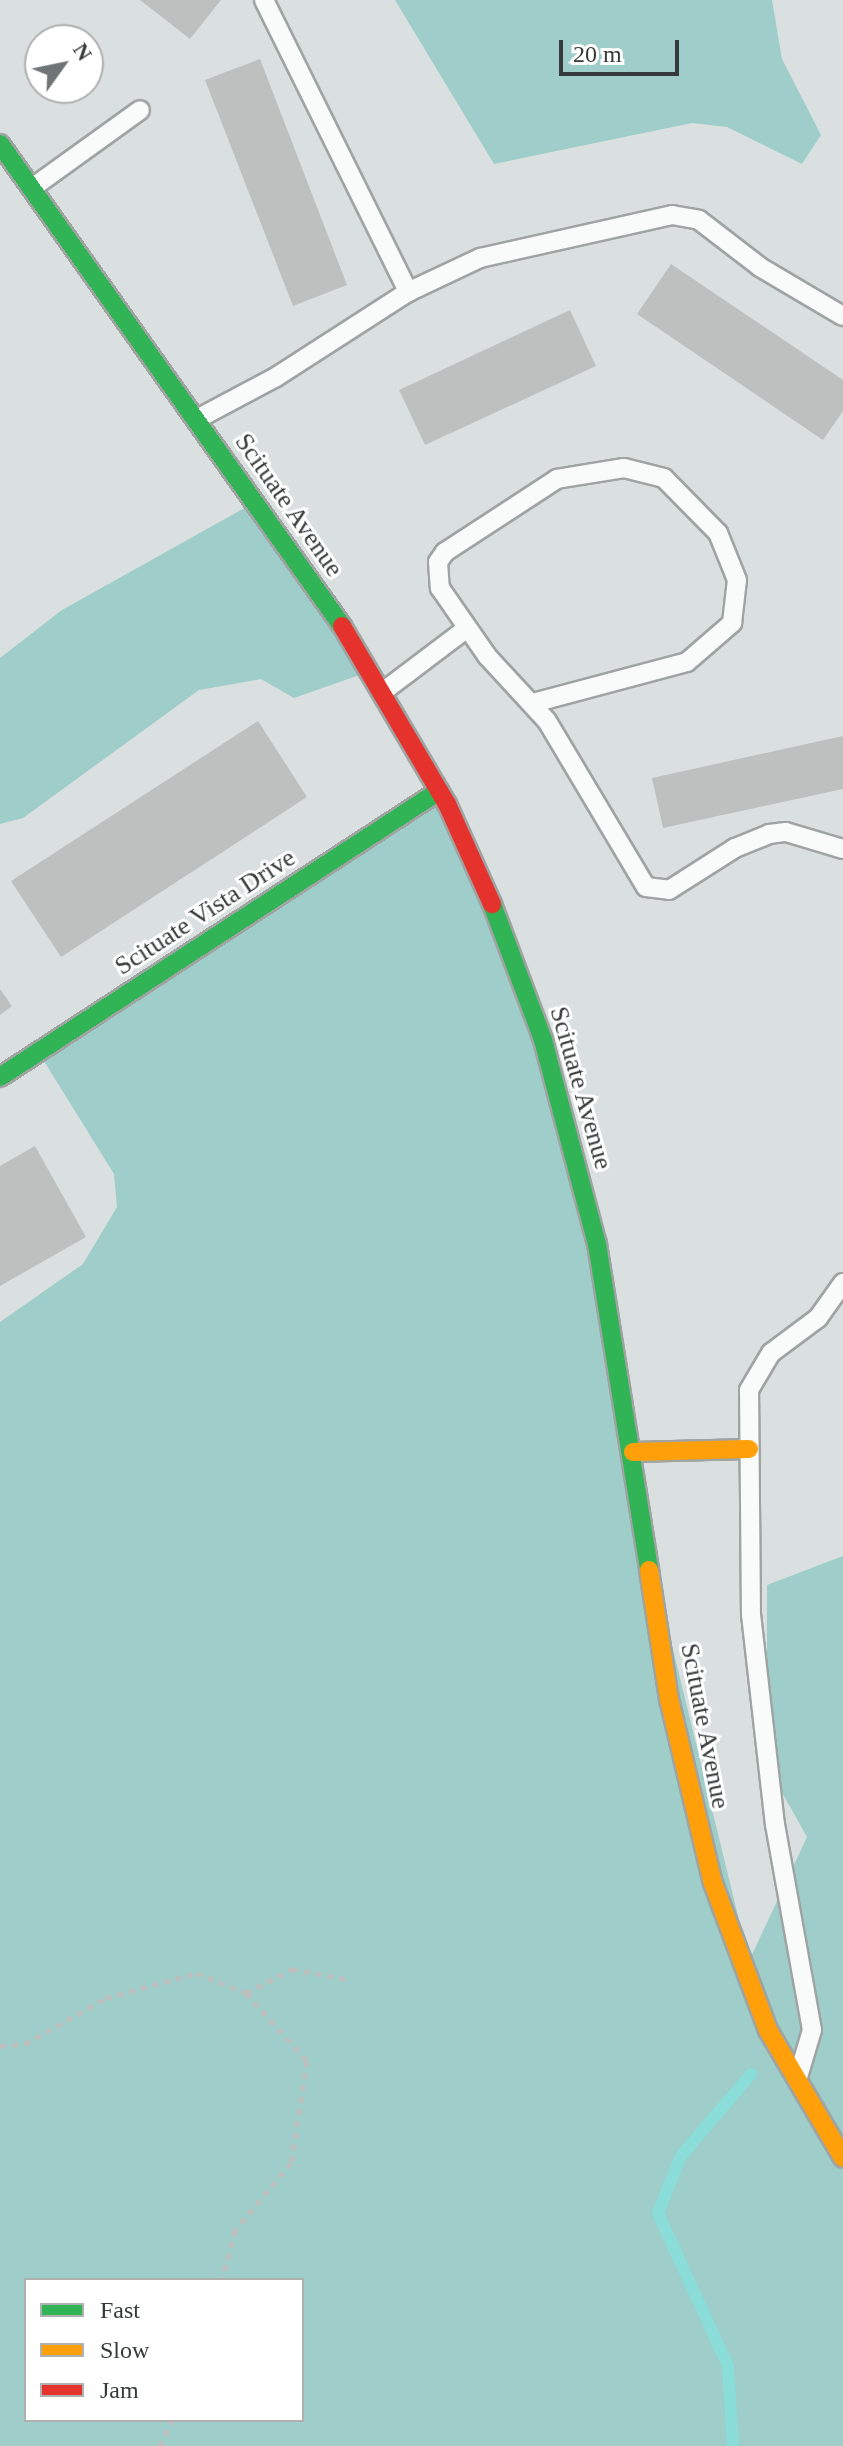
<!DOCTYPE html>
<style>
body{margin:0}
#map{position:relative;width:843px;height:2446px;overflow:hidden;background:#dae0df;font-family:Georgia,serif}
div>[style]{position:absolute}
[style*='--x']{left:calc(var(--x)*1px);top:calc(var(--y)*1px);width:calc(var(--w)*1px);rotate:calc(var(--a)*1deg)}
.green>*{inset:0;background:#9ecdca}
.stream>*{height:12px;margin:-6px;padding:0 6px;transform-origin:6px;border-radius:6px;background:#8addd9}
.building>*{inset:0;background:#bcc1c0}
.path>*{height:5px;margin-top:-2.5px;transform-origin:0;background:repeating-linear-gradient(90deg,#bdbfbf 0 6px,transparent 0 12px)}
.roads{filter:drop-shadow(2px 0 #9fa4a3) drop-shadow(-2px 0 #9fa4a3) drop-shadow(0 2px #9fa4a3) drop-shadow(0 -2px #9fa4a3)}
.lane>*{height:18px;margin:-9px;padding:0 9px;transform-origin:9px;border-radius:9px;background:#f9fafa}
.fast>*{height:18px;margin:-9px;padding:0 9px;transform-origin:9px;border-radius:9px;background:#30b455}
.slow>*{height:18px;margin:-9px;padding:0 9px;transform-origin:9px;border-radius:9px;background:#ff9f0a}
.jam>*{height:18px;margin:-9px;padding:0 9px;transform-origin:9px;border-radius:9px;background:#e5322d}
span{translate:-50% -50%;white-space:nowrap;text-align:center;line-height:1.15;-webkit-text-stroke:6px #fff;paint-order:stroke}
.street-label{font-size:26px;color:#363a3a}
.legend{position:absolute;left:24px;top:2278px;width:280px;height:144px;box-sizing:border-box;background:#fff;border:2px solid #afb0b0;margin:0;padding:10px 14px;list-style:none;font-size:24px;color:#363a3a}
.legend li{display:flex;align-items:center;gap:16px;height:40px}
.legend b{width:40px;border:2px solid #afb0b0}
.north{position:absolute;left:24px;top:24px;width:80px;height:80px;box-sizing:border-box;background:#fff;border:2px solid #afb0b0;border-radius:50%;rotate:57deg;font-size:22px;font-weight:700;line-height:32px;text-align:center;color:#363a3a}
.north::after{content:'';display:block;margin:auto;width:28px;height:36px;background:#6f7474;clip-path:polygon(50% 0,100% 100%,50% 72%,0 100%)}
.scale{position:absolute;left:559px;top:40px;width:120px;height:36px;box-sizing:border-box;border:4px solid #363a3a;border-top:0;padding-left:10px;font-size:24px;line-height:28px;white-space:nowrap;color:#363a3a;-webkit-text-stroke:6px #fff;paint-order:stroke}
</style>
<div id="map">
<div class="green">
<i style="clip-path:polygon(395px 0,772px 0,782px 59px,821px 135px,802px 164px,727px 127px,692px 123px,494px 164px)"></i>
<i style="clip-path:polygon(257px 501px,368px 672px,294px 698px,261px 679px,199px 690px,23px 818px,0 824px,0 658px,62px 610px)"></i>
<i style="clip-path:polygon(evenodd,439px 793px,541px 1020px,651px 1559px,749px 1961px,807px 1837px,757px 1748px,767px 1656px,767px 1585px,843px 1556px,843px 2446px,0 2446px,0 1322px,83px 1264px,117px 1207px,114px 1174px,39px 1053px,439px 793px,26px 2280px,302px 2280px,302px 2420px,26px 2420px,26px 2280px)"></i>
</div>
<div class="stream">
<i style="--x:733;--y:2446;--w:80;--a:-93.6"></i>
<i style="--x:728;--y:2366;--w:168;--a:-114.6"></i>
<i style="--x:658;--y:2213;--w:61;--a:-68"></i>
<i style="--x:681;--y:2156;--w:108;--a:-49.5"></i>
</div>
<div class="building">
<i style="clip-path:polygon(140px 0,221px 0,190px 39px)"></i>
<i style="clip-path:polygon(260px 59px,347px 285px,293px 306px,205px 80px)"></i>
<i style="clip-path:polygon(671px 264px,843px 380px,843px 411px,823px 440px,637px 314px)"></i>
<i style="clip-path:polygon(570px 310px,596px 366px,425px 445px,399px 390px)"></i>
<i style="clip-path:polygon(258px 721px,307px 797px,61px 957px,11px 881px)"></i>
<i style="clip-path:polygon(843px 736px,843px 789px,663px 828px,652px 778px)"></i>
<i style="clip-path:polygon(0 989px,12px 1006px,0 1015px)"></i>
<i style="clip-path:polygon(35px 1146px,86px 1237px,0 1286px,0 1166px)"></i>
</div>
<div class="path">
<i style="--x:246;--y:1993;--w:52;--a:-27.6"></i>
<i style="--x:292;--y:1969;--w:60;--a:10.6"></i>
<i style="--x:0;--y:2046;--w:25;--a:-5"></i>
<i style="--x:25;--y:2044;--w:93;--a:-29.6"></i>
<i style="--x:106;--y:1998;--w:94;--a:-15.4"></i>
<i style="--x:197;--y:1973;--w:53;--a:22.2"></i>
<i style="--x:246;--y:1993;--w:91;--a:48.1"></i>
<i style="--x:307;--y:2061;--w:103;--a:98.9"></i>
<i style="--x:291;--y:2163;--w:87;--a:129.9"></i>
<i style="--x:235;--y:2230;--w:52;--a:104.6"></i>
<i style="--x:160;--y:2446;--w:29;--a:-65"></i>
</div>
<div class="roads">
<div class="lane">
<i style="--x:264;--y:0;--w:326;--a:63.7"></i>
<i style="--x:32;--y:188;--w:133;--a:-35.8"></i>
<i style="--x:197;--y:419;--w:89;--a:-28"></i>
<i style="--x:276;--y:377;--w:157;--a:-32.8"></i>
<i style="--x:408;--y:292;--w:80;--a:-25.3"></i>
<i style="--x:480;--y:258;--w:197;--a:-12.6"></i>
<i style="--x:672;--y:215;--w:27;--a:10"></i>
<i style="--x:699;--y:220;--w:77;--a:37.6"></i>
<i style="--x:760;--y:267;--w:96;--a:30.6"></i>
<i style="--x:384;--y:691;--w:103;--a:-37.1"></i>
<i style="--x:533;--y:703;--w:159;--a:-14.9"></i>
<i style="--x:687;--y:662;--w:60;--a:-40.9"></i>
<i style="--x:732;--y:623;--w:43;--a:-83.4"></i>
<i style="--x:737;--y:580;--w:51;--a:-112"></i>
<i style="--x:718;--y:533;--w:77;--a:-134.5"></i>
<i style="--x:664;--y:478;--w:41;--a:-166"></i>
<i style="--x:624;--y:468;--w:68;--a:170.7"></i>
<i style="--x:557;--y:479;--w:134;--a:146.9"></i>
<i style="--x:445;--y:552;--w:12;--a:125"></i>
<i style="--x:438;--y:562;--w:26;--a:86"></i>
<i style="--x:440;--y:588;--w:83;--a:55.3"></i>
<i style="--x:487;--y:656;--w:88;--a:47.3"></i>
<i style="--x:547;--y:721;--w:193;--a:59.2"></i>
<i style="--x:646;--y:887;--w:23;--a:7"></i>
<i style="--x:669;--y:890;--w:78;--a:-32.5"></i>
<i style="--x:735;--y:848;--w:37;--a:-22"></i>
<i style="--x:769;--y:834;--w:17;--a:-7"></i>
<i style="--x:786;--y:832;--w:59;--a:16.6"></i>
<i style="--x:798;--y:2077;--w:49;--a:-73.4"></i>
<i style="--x:812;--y:2030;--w:208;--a:-100.2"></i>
<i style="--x:775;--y:1825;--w:211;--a:-96.5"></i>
<i style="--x:751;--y:1615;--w:225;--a:-90.5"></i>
<i style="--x:749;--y:1390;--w:43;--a:-59.3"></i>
<i style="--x:771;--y:1353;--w:59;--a:-36.7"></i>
<i style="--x:818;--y:1318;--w:43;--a:-54.5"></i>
</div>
<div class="fast">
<i style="--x:0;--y:144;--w:591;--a:54.64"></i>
<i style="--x:492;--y:904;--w:145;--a:69.4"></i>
<i style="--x:543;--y:1040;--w:211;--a:75.2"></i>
<i style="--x:597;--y:1244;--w:330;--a:80.9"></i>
<i style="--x:0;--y:1077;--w:524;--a:-33.08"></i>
</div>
<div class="slow">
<i style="--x:633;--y:1452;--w:116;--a:-1.5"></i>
<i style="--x:649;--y:1570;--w:131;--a:81.2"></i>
<i style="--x:669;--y:1699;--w:189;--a:76.6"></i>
<i style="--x:713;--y:1883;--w:157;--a:69.5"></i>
<i style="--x:768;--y:2030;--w:148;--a:59.6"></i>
</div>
<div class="jam">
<i style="--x:342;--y:626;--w:207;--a:59.5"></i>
<i style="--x:447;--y:804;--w:110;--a:65.8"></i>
</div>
</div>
<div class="street-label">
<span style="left:289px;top:505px;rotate:55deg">Scituate Avenue</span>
<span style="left:205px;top:912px;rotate:-33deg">Scituate Vista Drive</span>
<span style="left:581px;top:1088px;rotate:74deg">Scituate Avenue</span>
<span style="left:705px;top:1726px;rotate:79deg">Scituate Avenue</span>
</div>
<ul class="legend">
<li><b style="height:10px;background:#30b455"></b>Fast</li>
<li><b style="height:10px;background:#ff9f0a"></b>Slow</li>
<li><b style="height:10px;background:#e5322d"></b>Jam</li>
</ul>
<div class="north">N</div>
<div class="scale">20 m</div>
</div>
